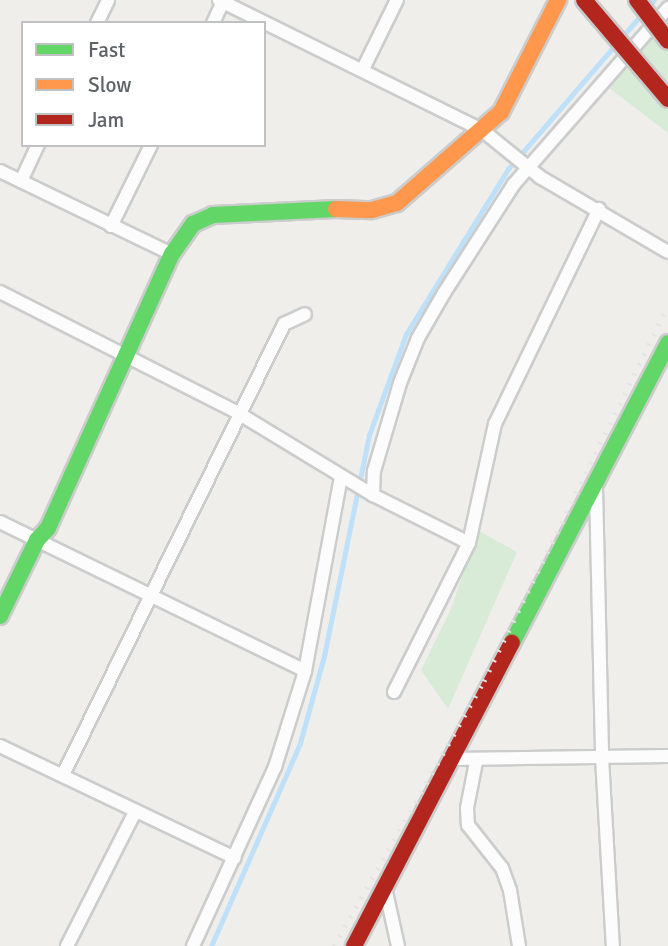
<!DOCTYPE html>
<style>
body{margin:0}
#map{position:relative;width:668px;height:946px;overflow:hidden;background:#efeeea;font-family:Signika,sans-serif}
div>[style]{position:absolute}
[style*='--x']{left:calc(var(--x)*1px);top:calc(var(--y)*1px);width:calc(var(--w)*1px);rotate:calc(var(--a)*1deg)}
.green>*{inset:0;background:#d8ebd6}
.stream>*{height:5px;margin:-2.5px;padding:0 2.5px;transform-origin:2.5px;border-radius:2.5px;background:#bfe0f9}
.roads{filter:drop-shadow(2px 0 #cbcccc) drop-shadow(-2px 0 #cbcccc) drop-shadow(0 2px #cbcccc) drop-shadow(0 -2px #cbcccc)}
.street>*{height:12px;margin:-6px;padding:0 6px;transform-origin:6px;border-radius:6px;background:#fdfcfc}
.fast>*{height:16px;margin:-8px;padding:0 8px;transform-origin:8px;border-radius:8px;background:#63d668}
.slow>*{height:16px;margin:-8px;padding:0 8px;transform-origin:8px;border-radius:8px;background:#ff974d}
.jam>*{height:16px;margin:-8px;padding:0 8px;transform-origin:8px;border-radius:8px;background:#b3261e}
.rail>*{height:5px;margin-top:-2.5px;transform-origin:0;background:repeating-linear-gradient(90deg,#e4e4e4 0 2px,transparent 0 11px)}
.bridges{filter:drop-shadow(2px 0 #cacacb) drop-shadow(-2px 0 #cacacb) drop-shadow(0 2px #cacacb) drop-shadow(0 -2px #cacacb)}
.jam-bridge>*{height:16px;margin:-8px;padding:0 8px;transform-origin:8px;border-radius:8px;background:#b3261e}
span{translate:-50% -50%;white-space:nowrap;text-align:center;line-height:1.15;-webkit-text-stroke:5px #fff;paint-order:stroke}
.legend{position:absolute;left:21px;top:21px;width:245px;height:126px;box-sizing:border-box;background:#fff;border:2px solid #bfc1c3;margin:0;padding:9px 12px;list-style:none;font-size:21px;color:#5f6368}
.legend li{display:flex;align-items:center;gap:14px;height:35px}
.legend b{width:35px;border:2px solid #bfc1c3}
</style>
<div id="map">
<div class="green">
<i style="clip-path:polygon(668px 8px,668px 133px,604px 84px)"></i>
<i style="clip-path:polygon(479px 531px,517px 552px,448px 709px,421px 670px,450px 611px)"></i>
</div>
<div class="stream">
<i style="--x:211;--y:946;--w:222;--a:-66.3"></i>
<i style="--x:300;--y:743;--w:90;--a:-74.6"></i>
<i style="--x:324;--y:656;--w:226;--a:-78.5"></i>
<i style="--x:369;--y:435;--w:108;--a:-69.9"></i>
<i style="--x:406;--y:334;--w:194;--a:-58.3"></i>
<i style="--x:508;--y:169;--w:223;--a:-49.2"></i>
</div>
<div class="roads">
<div class="street">
<i style="--x:219;--y:0;--w:293;--a:26.3"></i>
<i style="--x:482;--y:130;--w:75;--a:39"></i>
<i style="--x:540;--y:177;--w:148;--a:30.4"></i>
<i style="--x:97;--y:23;--w:25;--a:-64"></i>
<i style="--x:213;--y:23;--w:23;--a:-65"></i>
<i style="--x:363;--y:69;--w:77;--a:-63.8"></i>
<i style="--x:0;--y:171;--w:191;--a:25.8"></i>
<i style="--x:21;--y:181;--w:40;--a:-65"></i>
<i style="--x:111;--y:226;--w:90;--a:-63.7"></i>
<i style="--x:0;--y:292;--w:267;--a:26.9"></i>
<i style="--x:238;--y:413;--w:158;--a:31.3"></i>
<i style="--x:373;--y:495;--w:107;--a:26.6"></i>
<i style="--x:596;--y:487;--w:271;--a:88.7"></i>
<i style="--x:602;--y:758;--w:188;--a:86.7"></i>
<i style="--x:373;--y:495;--w:24;--a:-88"></i>
<i style="--x:374;--y:471;--w:92;--a:-73.5"></i>
<i style="--x:400;--y:383;--w:48;--a:-68.2"></i>
<i style="--x:418;--y:338;--w:52;--a:-60"></i>
<i style="--x:444;--y:293;--w:130;--a:-57.3"></i>
<i style="--x:514;--y:184;--w:234;--a:-48.8"></i>
<i style="--x:0;--y:522;--w:339;--a:26"></i>
<i style="--x:394;--y:692;--w:167;--a:-63.3"></i>
<i style="--x:469;--y:543;--w:122;--a:-77.7"></i>
<i style="--x:495;--y:424;--w:239;--a:-64.2"></i>
<i style="--x:0;--y:746;--w:260;--a:25.5"></i>
<i style="--x:454;--y:759;--w:214;--a:-0.8"></i>
<i style="--x:476;--y:762;--w:47;--a:101.1"></i>
<i style="--x:467;--y:808;--w:17;--a:87"></i>
<i style="--x:468;--y:825;--w:55;--a:51.7"></i>
<i style="--x:502;--y:868;--w:23;--a:70"></i>
<i style="--x:510;--y:890;--w:57;--a:80.9"></i>
<i style="--x:63;--y:775;--w:502;--a:-63.89"></i>
<i style="--x:284;--y:324;--w:23;--a:-25"></i>
<i style="--x:386;--y:892;--w:55;--a:77.5"></i>
<i style="--x:67;--y:946;--w:150;--a:-63.1"></i>
<i style="--x:193;--y:946;--w:197;--a:-65.4"></i>
<i style="--x:275;--y:767;--w:101;--a:-72.6"></i>
<i style="--x:305;--y:671;--w:197;--a:-79.5"></i>
</div>
<div class="fast">
<i style="--x:0;--y:616;--w:85;--a:-64"></i>
<i style="--x:37;--y:540;--w:16;--a:-47"></i>
<i style="--x:48;--y:528;--w:301;--a:-65.7"></i>
<i style="--x:172;--y:254;--w:37;--a:-55"></i>
<i style="--x:193;--y:224;--w:22;--a:-24"></i>
<i style="--x:213;--y:215;--w:123;--a:-2.8"></i>
<i style="--x:512;--y:643;--w:338;--a:-62.5"></i>
</div>
<div class="slow">
<i style="--x:336;--y:209;--w:36;--a:2"></i>
<i style="--x:372;--y:210;--w:26;--a:-16"></i>
<i style="--x:397;--y:203;--w:138;--a:-41.2"></i>
<i style="--x:501;--y:112;--w:126;--a:-63"></i>
</div>
<div class="jam">
<i style="--x:354;--y:946;--w:342;--a:-62.5"></i>
</div>
</div>
<div class="rail">
<i style="--x:334;--y:946;--w:305;--a:-60.5"></i>
<i style="--x:484;--y:681;--w:418;--a:-63.9"></i>
</div>
<div class="bridges">
<div class="jam-bridge">
<i style="--x:584;--y:0;--w:130;--a:49.7"></i>
<i style="--x:637;--y:0;--w:51;--a:52.9"></i>
</div>
</div>
<ul class="legend">
<li><b style="height:9px;background:#63d668"></b>Fast</li>
<li><b style="height:9px;background:#ff974d"></b>Slow</li>
<li><b style="height:9px;background:#b3261e"></b>Jam</li>
</ul>
</div>
